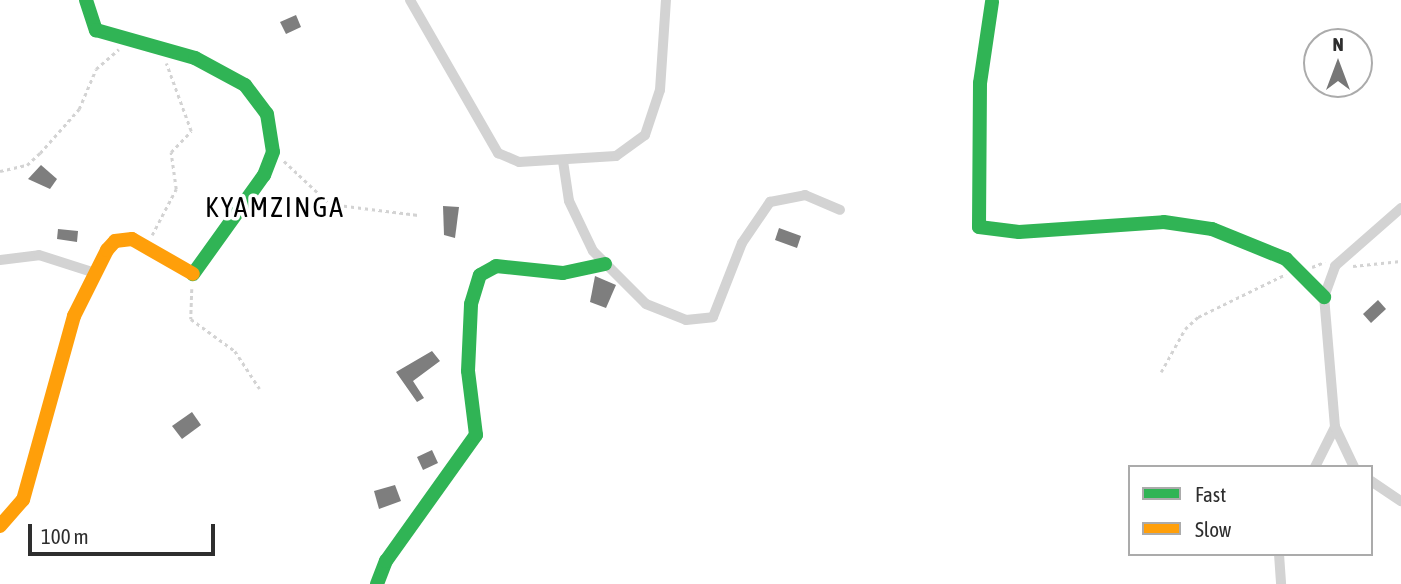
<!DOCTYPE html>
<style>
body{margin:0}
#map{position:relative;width:1401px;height:584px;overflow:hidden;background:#fff;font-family:"Asap Condensed",sans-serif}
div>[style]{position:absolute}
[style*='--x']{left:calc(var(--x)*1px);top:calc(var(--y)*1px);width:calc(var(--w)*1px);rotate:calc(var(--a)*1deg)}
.building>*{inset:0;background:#7e7e7e}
.path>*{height:2.5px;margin-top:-1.25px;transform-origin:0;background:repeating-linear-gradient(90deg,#d3d3d3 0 3.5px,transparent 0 7px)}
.street>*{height:10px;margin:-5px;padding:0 5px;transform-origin:5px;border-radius:5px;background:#d3d3d3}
.fast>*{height:14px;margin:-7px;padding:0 7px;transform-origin:7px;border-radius:7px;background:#30b455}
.slow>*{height:14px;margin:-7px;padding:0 7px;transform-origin:7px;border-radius:7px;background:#ff9f0a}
span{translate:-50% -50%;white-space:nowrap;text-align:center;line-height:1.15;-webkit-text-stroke:7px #fff;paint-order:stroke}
.quarter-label{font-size:28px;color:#000;letter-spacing:2px}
.legend{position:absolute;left:1128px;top:465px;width:245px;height:91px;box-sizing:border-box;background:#fff;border:2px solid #ababab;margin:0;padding:9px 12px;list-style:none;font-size:21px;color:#2e2e2e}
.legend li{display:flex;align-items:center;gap:14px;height:35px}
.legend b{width:35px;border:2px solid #ababab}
.north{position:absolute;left:1303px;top:28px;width:70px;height:70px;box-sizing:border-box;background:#fff;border:2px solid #ababab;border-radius:50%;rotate:0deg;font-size:19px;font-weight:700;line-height:28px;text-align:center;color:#2e2e2e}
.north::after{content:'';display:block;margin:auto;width:24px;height:32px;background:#777;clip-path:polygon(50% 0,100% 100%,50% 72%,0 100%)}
.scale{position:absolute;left:28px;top:524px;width:187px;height:32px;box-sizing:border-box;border:4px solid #2e2e2e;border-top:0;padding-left:9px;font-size:21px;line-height:24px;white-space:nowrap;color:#2e2e2e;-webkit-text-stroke:5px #fff;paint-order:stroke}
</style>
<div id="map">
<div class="building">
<i style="clip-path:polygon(296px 15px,301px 27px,286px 34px,280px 22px)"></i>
<i style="clip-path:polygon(41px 165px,57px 179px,50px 189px,28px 179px)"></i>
<i style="clip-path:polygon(443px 206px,459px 207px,455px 238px,444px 235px)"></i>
<i style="clip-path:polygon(779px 228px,801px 236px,797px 248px,775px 240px)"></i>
<i style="clip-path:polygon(58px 229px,78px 231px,77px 242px,57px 239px)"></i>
<i style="clip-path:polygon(595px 276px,616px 285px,606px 308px,590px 302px)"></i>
<i style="clip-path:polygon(1378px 300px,1386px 309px,1371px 323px,1363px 314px)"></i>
<i style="clip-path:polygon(432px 351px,440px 361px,413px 381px,424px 398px,417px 402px,396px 372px)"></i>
<i style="clip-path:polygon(192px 412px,201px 425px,182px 439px,172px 426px)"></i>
<i style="clip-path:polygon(432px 450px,438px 463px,423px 470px,417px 457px)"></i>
<i style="clip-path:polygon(395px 485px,401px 501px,379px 509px,374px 491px)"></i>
</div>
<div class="path">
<i style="--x:284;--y:161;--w:63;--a:43.1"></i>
<i style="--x:330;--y:204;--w:89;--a:7.1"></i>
<i style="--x:0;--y:171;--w:28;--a:-13"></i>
<i style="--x:27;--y:165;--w:18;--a:-43"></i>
<i style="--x:40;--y:153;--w:59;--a:-48.4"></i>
<i style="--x:79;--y:109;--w:43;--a:-67"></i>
<i style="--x:96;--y:69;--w:30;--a:-41"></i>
<i style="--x:152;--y:235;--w:52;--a:-62.4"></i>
<i style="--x:176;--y:189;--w:37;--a:-98"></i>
<i style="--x:171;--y:152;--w:29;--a:-46"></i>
<i style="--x:191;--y:131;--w:72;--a:-110.2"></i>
<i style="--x:1353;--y:266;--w:48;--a:-5.9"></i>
<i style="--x:1312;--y:267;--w:14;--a:-21"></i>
<i style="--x:192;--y:289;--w:30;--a:92"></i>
<i style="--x:191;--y:319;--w:54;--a:36"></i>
<i style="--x:235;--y:351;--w:45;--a:56.7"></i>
<i style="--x:1161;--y:372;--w:49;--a:-60.8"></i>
<i style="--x:1185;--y:329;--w:18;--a:-43"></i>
<i style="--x:1198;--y:317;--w:98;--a:-26"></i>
</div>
<div class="street">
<i style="--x:410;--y:0;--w:177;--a:60.1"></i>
<i style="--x:498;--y:153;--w:23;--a:23"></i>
<i style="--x:519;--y:162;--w:97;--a:-3.5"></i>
<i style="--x:616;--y:156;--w:36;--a:-36"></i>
<i style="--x:645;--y:135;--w:47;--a:-71.6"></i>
<i style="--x:660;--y:90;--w:90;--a:-86.2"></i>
<i style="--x:563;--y:161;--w:40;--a:81.5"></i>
<i style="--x:569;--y:201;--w:55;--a:64.4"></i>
<i style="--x:593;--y:251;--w:75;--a:45"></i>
<i style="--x:646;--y:304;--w:43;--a:21.8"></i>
<i style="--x:686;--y:320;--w:27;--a:-6"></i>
<i style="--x:713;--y:317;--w:79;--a:-68.6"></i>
<i style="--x:742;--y:243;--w:50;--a:-55.7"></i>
<i style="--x:770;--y:202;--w:36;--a:-11"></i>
<i style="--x:805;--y:195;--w:38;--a:23"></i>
<i style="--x:0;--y:260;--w:39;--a:-7"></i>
<i style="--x:39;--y:255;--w:59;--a:17.8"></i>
<i style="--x:1315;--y:467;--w:45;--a:-63.4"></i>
<i style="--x:1354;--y:467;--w:44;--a:-115.4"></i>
<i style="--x:1335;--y:427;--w:130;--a:-94.8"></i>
<i style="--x:1324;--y:297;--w:33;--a:-70"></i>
<i style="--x:1335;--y:266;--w:88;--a:-41.3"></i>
<i style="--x:1371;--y:481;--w:36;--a:34"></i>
<i style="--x:1279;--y:554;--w:30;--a:86"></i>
</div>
<div class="fast">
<i style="--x:86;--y:0;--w:32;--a:72"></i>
<i style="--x:96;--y:30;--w:103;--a:15.8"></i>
<i style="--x:195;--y:58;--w:57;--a:28.4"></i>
<i style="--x:245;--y:85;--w:36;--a:53"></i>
<i style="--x:267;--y:114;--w:38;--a:81"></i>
<i style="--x:273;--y:152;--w:25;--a:111"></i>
<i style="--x:264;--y:175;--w:122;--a:125.6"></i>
<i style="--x:992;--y:2;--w:82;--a:98.4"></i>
<i style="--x:980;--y:83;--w:144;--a:90.4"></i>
<i style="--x:979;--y:227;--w:40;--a:7.1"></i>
<i style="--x:1019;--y:232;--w:145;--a:-3.9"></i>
<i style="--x:1164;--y:222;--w:49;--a:8.3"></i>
<i style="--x:1212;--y:229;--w:80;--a:22.1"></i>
<i style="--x:1286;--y:259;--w:54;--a:45"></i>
<i style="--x:377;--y:584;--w:25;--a:-69"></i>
<i style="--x:386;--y:561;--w:155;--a:-54.5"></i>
<i style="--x:476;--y:435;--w:64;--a:-97.1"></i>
<i style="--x:468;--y:371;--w:67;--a:-87.4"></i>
<i style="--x:471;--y:304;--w:30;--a:-73"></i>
<i style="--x:480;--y:275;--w:18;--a:-29"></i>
<i style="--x:496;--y:266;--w:67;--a:6"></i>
<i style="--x:563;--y:273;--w:43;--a:-12.1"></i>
</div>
<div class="slow">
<i style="--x:0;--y:526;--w:35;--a:-49"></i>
<i style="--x:23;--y:500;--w:191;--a:-74.5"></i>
<i style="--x:74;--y:316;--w:74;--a:-63.4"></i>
<i style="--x:107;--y:250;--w:12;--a:-48"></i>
<i style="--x:115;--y:241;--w:17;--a:-7"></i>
<i style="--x:132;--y:239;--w:70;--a:29.8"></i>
</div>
<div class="quarter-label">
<span style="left:275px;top:207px">KYAMZINGA</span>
</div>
<ul class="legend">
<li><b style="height:9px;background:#30b455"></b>Fast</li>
<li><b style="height:9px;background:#ff9f0a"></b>Slow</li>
</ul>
<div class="north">N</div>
<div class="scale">100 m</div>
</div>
